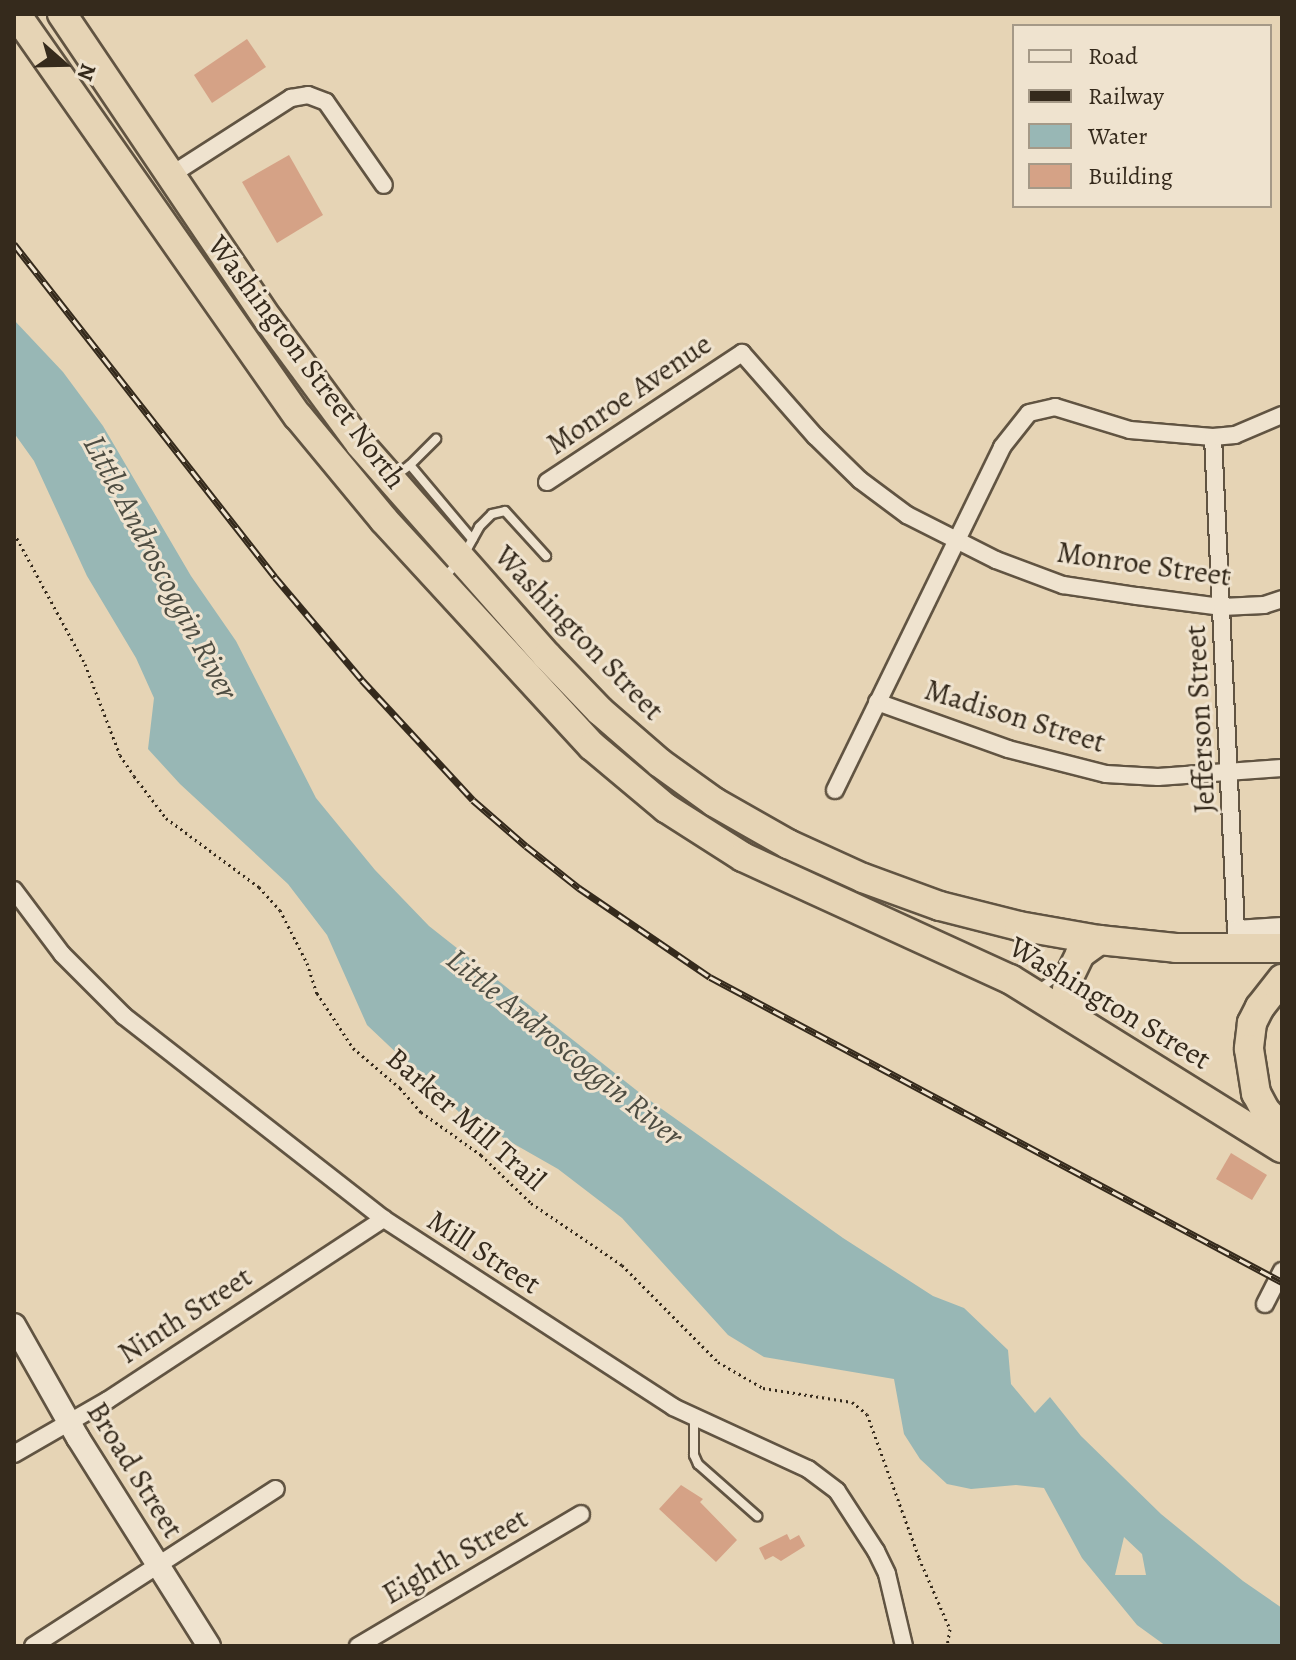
<!DOCTYPE html>
<style>
body{margin:0}
#map{position:relative;width:1296px;height:1660px;overflow:hidden;background:#e6d4b5;font-family:Alegreya,serif}
div>[style]{position:absolute}
[style*='--x']{left:calc(var(--x)*1px);top:calc(var(--y)*1px);width:calc(var(--w)*1px);rotate:calc(var(--a)*1deg)}
.water>*{inset:0;background:#98b7b5}
.building>*{inset:0;background:#d5a286}
.path>*{height:3px;margin-top:-1.5px;transform-origin:0;background:repeating-linear-gradient(90deg,#352a1c 0 2px,transparent 0 6px)}
.roads{filter:drop-shadow(2px 0 #615442) drop-shadow(-2px 0 #615442) drop-shadow(0 2px #615442) drop-shadow(0 -2px #615442)}
.lane>*{height:8px;margin:-4px;padding:0 4px;transform-origin:4px;border-radius:4px;background:#efe3cf}
.street>*{height:16px;margin:-8px;padding:0 8px;transform-origin:8px;border-radius:8px;background:#efe3cf}
.secondary>*{height:22px;margin:-11px;padding:0 11px;transform-origin:11px;border-radius:11px;background:#efe3cf}
.highway>*{height:28px;margin:-14px;padding:0 14px;transform-origin:14px;border-radius:14px;background:#e6d4b5}
.rail>*{height:7px;margin-top:-3.5px;transform-origin:0;background:repeating-linear-gradient(90deg,#efe3cf 0 12px,#352a1c 0 24px);box-sizing:border-box;border-block:2px solid #352a1c}
span{translate:-50% -50%;white-space:nowrap;text-align:center;line-height:1.15;-webkit-text-stroke:6px #efe3cf;paint-order:stroke}
.street-label{font-size:30px;color:#352a1c}
.water-label{font-size:32px;color:#4e4d42;font-style:italic}
.frame{position:absolute;inset:0;border:16px solid #352a1c;pointer-events:none}
.legend{position:absolute;left:1012px;top:24px;width:260px;height:184px;box-sizing:border-box;background:#efe3cf;border:2px solid #a59987;margin:0;padding:10px 14px;list-style:none;font-size:24px;color:#352a1c}
.legend li{display:flex;align-items:center;gap:16px;height:40px}
.legend b{width:40px;border:2px solid #a59987}
.north{position:absolute;left:24px;top:24px;width:80px;height:80px;-webkit-text-stroke:6px #efe3cf;paint-order:stroke;rotate:110deg;font-size:22px;font-weight:700;line-height:32px;text-align:center;color:#352a1c}
.north::after{content:'';display:block;margin:auto;width:28px;height:36px;background:#352a1c;clip-path:polygon(50% 0,100% 100%,50% 72%,0 100%)}
</style>
<div id="map">
<div class="water">
<i style="clip-path:polygon(evenodd,14px 320px,63px 372px,103px 426px,191px 576px,236px 641px,316px 798px,375px 870px,429px 926px,645px 1097px,843px 1238px,933px 1296px,964px 1308px,1008px 1350px,1011px 1384px,1035px 1413px,1050px 1397px,1081px 1436px,1161px 1514px,1243px 1581px,1282px 1608px,1282px 1646px,1166px 1646px,1137px 1625px,1082px 1558px,1044px 1488px,1016px 1485px,971px 1489px,947px 1484px,920px 1459px,904px 1434px,894px 1379px,764px 1357px,728px 1335px,622px 1218px,558px 1169px,460px 1113px,367px 1025px,327px 935px,288px 884px,180px 784px,148px 749px,154px 698px,136px 658px,87px 576px,34px 461px,14px 433px,14px 320px,1124px 1537px,1142px 1554px,1146px 1575px,1115px 1575px,1124px 1537px)"></i>
</div>
<div class="building">
<i style="clip-path:polygon(247px 39px,266px 67px,212px 103px,194px 75px)"></i>
<i style="clip-path:polygon(289px 155px,323px 215px,277px 243px,242px 182px)"></i>
<i style="clip-path:polygon(1231px 1153px,1267px 1175px,1252px 1200px,1216px 1179px)"></i>
<i style="clip-path:polygon(681px 1485px,703px 1499px,700px 1502px,737px 1540px,716px 1562px,659px 1509px)"></i>
<i style="clip-path:polygon(787px 1534px,790px 1540px,799px 1535px,805px 1546px,781px 1561px,773px 1556px,765px 1560px,759px 1548px)"></i>
</div>
<div class="path">
<i style="--x:14;--y:533;--w:149;--a:61.5"></i>
<i style="--x:85;--y:664;--w:97;--a:69"></i>
<i style="--x:120;--y:755;--w:25;--a:56"></i>
<i style="--x:134;--y:776;--w:53;--a:52.7"></i>
<i style="--x:166;--y:818;--w:116;--a:36.6"></i>
<i style="--x:259;--y:887;--w:31;--a:48"></i>
<i style="--x:280;--y:910;--w:59;--a:63"></i>
<i style="--x:307;--y:963;--w:32;--a:72"></i>
<i style="--x:317;--y:993;--w:66;--a:56.8"></i>
<i style="--x:353;--y:1048;--w:62;--a:40.4"></i>
<i style="--x:400;--y:1088;--w:32;--a:49"></i>
<i style="--x:421;--y:1112;--w:74;--a:35.6"></i>
<i style="--x:481;--y:1155;--w:69;--a:43.8"></i>
<i style="--x:531;--y:1203;--w:110;--a:34.3"></i>
<i style="--x:622;--y:1265;--w:136;--a:45.3"></i>
<i style="--x:718;--y:1362;--w:52;--a:30"></i>
<i style="--x:763;--y:1388;--w:90;--a:8.9"></i>
<i style="--x:852;--y:1402;--w:19;--a:39"></i>
<i style="--x:867;--y:1414;--w:153;--a:70.1"></i>
<i style="--x:919;--y:1558;--w:77;--a:66.4"></i>
<i style="--x:950;--y:1629;--w:17;--a:100"></i>
</div>
<div class="roads">
<div class="lane">
<i style="--x:410;--y:465;--w:37;--a:-45"></i>
<i style="--x:395;--y:476;--w:19;--a:-36"></i>
<i style="--x:410;--y:465;--w:97;--a:50"></i>
<i style="--x:444;--y:577;--w:24;--a:-45"></i>
<i style="--x:461;--y:560;--w:38;--a:-61"></i>
<i style="--x:479;--y:527;--w:18;--a:-45"></i>
<i style="--x:492;--y:514;--w:13;--a:-13"></i>
<i style="--x:505;--y:511;--w:61;--a:47.7"></i>
<i style="--x:1037;--y:991;--w:30;--a:-37"></i>
<i style="--x:694;--y:1417;--w:38;--a:90"></i>
<i style="--x:694;--y:1455;--w:10;--a:66"></i>
<i style="--x:698;--y:1464;--w:79;--a:41.4"></i>
</div>
<div class="street">
<i style="--x:171;--y:175;--w:143;--a:-32.7"></i>
<i style="--x:291;--y:98;--w:17;--a:-10"></i>
<i style="--x:308;--y:95;--w:19;--a:21"></i>
<i style="--x:326;--y:102;--w:101;--a:55.1"></i>
<i style="--x:1213;--y:437;--w:515;--a:87.33"></i>
<i style="--x:547;--y:482;--w:234;--a:-33.5"></i>
<i style="--x:742;--y:353;--w:111;--a:48.7"></i>
<i style="--x:815;--y:436;--w:63;--a:44.4"></i>
<i style="--x:860;--y:480;--w:59;--a:36.7"></i>
<i style="--x:907;--y:515;--w:100;--a:26.8"></i>
<i style="--x:996;--y:560;--w:72;--a:20.5"></i>
<i style="--x:1063;--y:585;--w:75;--a:8.5"></i>
<i style="--x:1137;--y:596;--w:86;--a:7.4"></i>
<i style="--x:1222;--y:607;--w:42;--a:-2.7"></i>
<i style="--x:1264;--y:605;--w:19;--a:-18"></i>
<i style="--x:877;--y:702;--w:139;--a:19.7"></i>
<i style="--x:1008;--y:749;--w:101;--a:14.3"></i>
<i style="--x:1106;--y:774;--w:52;--a:3.3"></i>
<i style="--x:1158;--y:777;--w:124;--a:-4.2"></i>
<i style="--x:835;--y:790;--w:381;--a:-64"></i>
<i style="--x:1002;--y:447;--w:43;--a:-51.5"></i>
<i style="--x:1029;--y:413;--w:27;--a:-13"></i>
<i style="--x:1055;--y:407;--w:78;--a:17"></i>
<i style="--x:1130;--y:430;--w:83;--a:4.8"></i>
<i style="--x:1213;--y:437;--w:22;--a:-5"></i>
<i style="--x:1235;--y:435;--w:51;--a:-23.1"></i>
<i style="--x:14;--y:890;--w:80;--a:53.1"></i>
<i style="--x:62;--y:954;--w:88;--a:45"></i>
<i style="--x:124;--y:1016;--w:330;--a:38"></i>
<i style="--x:384;--y:1219;--w:345;--a:33"></i>
<i style="--x:673;--y:1407;--w:149;--a:24.7"></i>
<i style="--x:808;--y:1469;--w:36;--a:37"></i>
<i style="--x:837;--y:1491;--w:72;--a:57"></i>
<i style="--x:876;--y:1551;--w:25;--a:64"></i>
<i style="--x:887;--y:1574;--w:74;--a:76.7"></i>
<i style="--x:1236;--y:929;--w:46;--a:-3.7"></i>
<i style="--x:1265;--y:1304;--w:37;--a:-63"></i>
<i style="--x:14;--y:1454;--w:108;--a:-29.9"></i>
<i style="--x:108;--y:1400;--w:330;--a:-33.3"></i>
<i style="--x:33;--y:1646;--w:289;--a:-32.9"></i>
<i style="--x:358;--y:1646;--w:259;--a:-30.6"></i>
</div>
<div class="secondary">
<i style="--x:14;--y:1325;--w:130;--a:60.5"></i>
<i style="--x:78;--y:1438;--w:246;--a:57.8"></i>
</div>
<div class="highway">
<i style="--x:16;--y:14;--w:491;--a:55"></i>
<i style="--x:298;--y:416;--w:135;--a:50.4"></i>
<i style="--x:384;--y:520;--w:307;--a:47.4"></i>
<i style="--x:592;--y:746;--w:97;--a:40"></i>
<i style="--x:666;--y:808;--w:91;--a:32.5"></i>
<i style="--x:743;--y:857;--w:294;--a:24.6"></i>
<i style="--x:1010;--y:979;--w:320;--a:31.9"></i>
<i style="--x:62;--y:14;--w:368;--a:56"></i>
<i style="--x:268;--y:319;--w:155;--a:53.6"></i>
<i style="--x:360;--y:444;--w:283;--a:48.6"></i>
<i style="--x:547;--y:656;--w:76;--a:46.1"></i>
<i style="--x:600;--y:711;--w:79;--a:40.9"></i>
<i style="--x:660;--y:763;--w:67;--a:35.8"></i>
<i style="--x:714;--y:802;--w:85;--a:29.6"></i>
<i style="--x:788;--y:844;--w:82;--a:24.4"></i>
<i style="--x:863;--y:878;--w:82;--a:20"></i>
<i style="--x:940;--y:906;--w:81;--a:14.2"></i>
<i style="--x:1019;--y:926;--w:81;--a:9.9"></i>
<i style="--x:1099;--y:940;--w:77;--a:5.9"></i>
<i style="--x:1176;--y:948;--w:106;--a:0"></i>
<i style="--x:1282;--y:979;--w:36;--a:128"></i>
<i style="--x:1260;--y:1007;--w:18;--a:117"></i>
<i style="--x:1252;--y:1023;--w:26;--a:97"></i>
<i style="--x:1249;--y:1049;--w:45;--a:81"></i>
<i style="--x:1256;--y:1093;--w:19;--a:62"></i>
<i style="--x:1265;--y:1110;--w:25;--a:47"></i>
<i style="--x:1077;--y:1020;--w:31;--a:-109"></i>
<i style="--x:1067;--y:991;--w:12;--a:-85"></i>
<i style="--x:1068;--y:979;--w:28;--a:-64"></i>
<i style="--x:1080;--y:954;--w:24;--a:-36"></i>
</div>
</div>
<div class="rail">
<i style="--x:14;--y:244;--w:423;--a:51.9"></i>
<i style="--x:275;--y:577;--w:135;--a:49.8"></i>
<i style="--x:362;--y:680;--w:163;--a:47.2"></i>
<i style="--x:473;--y:800;--w:70;--a:41"></i>
<i style="--x:526;--y:846;--w:68;--a:38.4"></i>
<i style="--x:579;--y:888;--w:158;--a:34.2"></i>
<i style="--x:710;--y:977;--w:648;--a:28.07"></i>
</div>
<div class="street-label">
<span style="left:307px;top:362px;rotate:53deg">Washington Street North</span>
<span style="left:629px;top:394px;rotate:-34deg">Monroe Avenue</span>
<span style="left:1144px;top:564px;rotate:8deg">Monroe Street</span>
<span style="left:579px;top:633px;rotate:46deg">Washington Street</span>
<span style="left:1015px;top:716px;rotate:17deg">Madison Street</span>
<span style="left:1200px;top:719px;rotate:-93deg">Jefferson Street</span>
<span style="left:1110px;top:1003px;rotate:31deg">Washington Street</span>
<span style="left:466px;top:1119px;rotate:41deg">Barker Mill Trail</span>
<span style="left:484px;top:1252px;rotate:33deg">Mill Street</span>
<span style="left:185px;top:1315px;rotate:-33deg">Ninth Street</span>
<span style="left:135px;top:1470px;rotate:58deg">Broad Street</span>
<span style="left:455px;top:1556px;rotate:-30deg">Eighth Street</span>
</div>
<div class="water-label">
<span style="left:161px;top:567px;rotate:62deg">Little Androscoggin River</span>
<span style="left:565px;top:1047px;rotate:39deg">Little Androscoggin River</span>
</div>
<div class="frame"></div>
<ul class="legend">
<li><b style="height:10px;background:#efe3cf"></b>Road</li>
<li><b style="height:10px;background:#352a1c"></b>Railway</li>
<li><b style="height:22px;background:#98b7b5"></b>Water</li>
<li><b style="height:22px;background:#d5a286"></b>Building</li>
</ul>
<div class="north">N</div>
</div>
